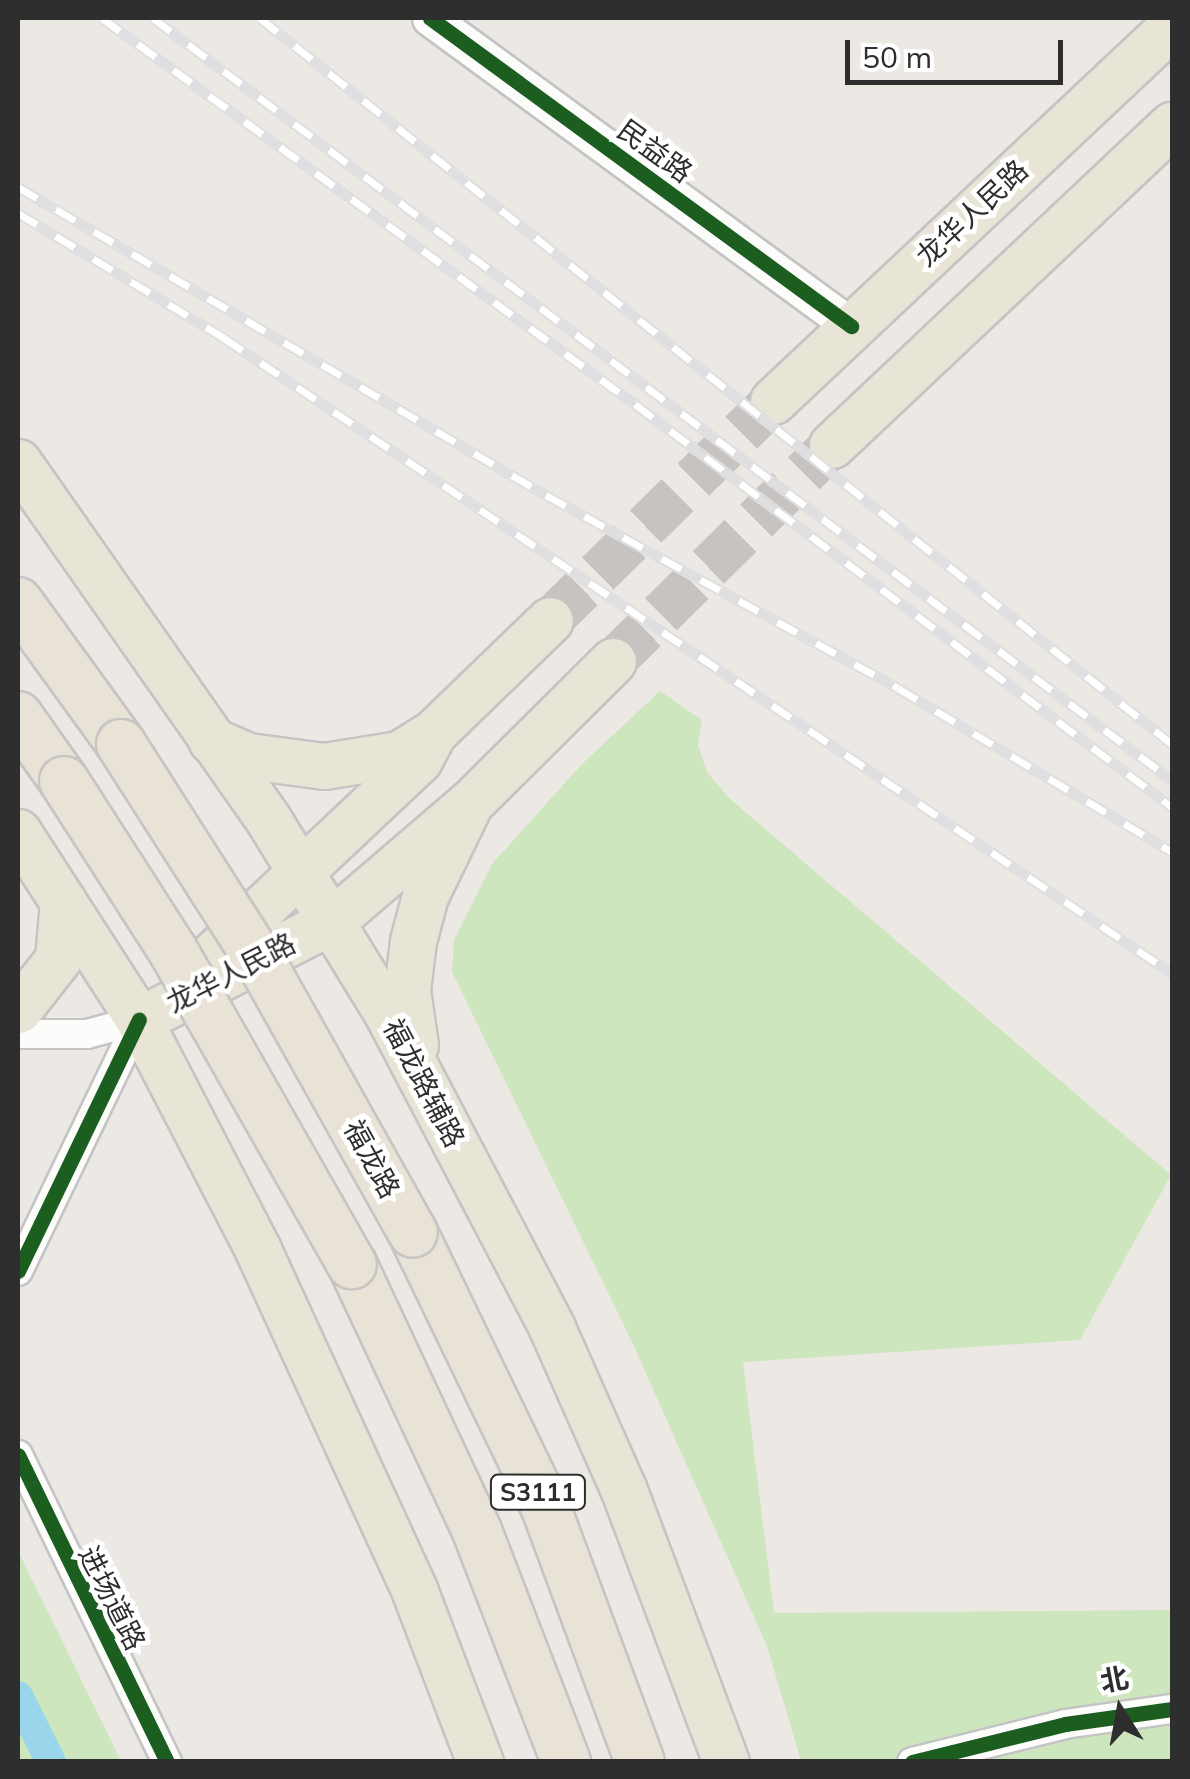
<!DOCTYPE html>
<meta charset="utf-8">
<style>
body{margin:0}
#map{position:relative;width:1190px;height:1779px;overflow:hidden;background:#ece8e4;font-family:Mulish,"Noto Sans SC",sans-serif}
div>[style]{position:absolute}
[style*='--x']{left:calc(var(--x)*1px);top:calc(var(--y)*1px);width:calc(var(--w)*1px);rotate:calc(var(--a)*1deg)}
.green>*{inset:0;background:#cee6be}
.canal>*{height:30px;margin:-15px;padding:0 15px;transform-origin:15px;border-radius:15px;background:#99d6ec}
.primary-tunnel>*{height:45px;margin-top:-22.5px;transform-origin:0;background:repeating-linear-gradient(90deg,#c6c3c0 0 45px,transparent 0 67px)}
.roads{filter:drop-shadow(2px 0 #c5c4c5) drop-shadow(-2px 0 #c5c4c5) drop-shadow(0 2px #c5c4c5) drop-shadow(0 -2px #c5c4c5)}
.minor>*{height:28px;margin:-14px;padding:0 14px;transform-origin:14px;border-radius:14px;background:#fcfcfb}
.tertiary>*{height:35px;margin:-17.5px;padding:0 17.5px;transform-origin:17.5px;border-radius:17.5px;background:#fcfcfb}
.primary>*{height:45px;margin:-22.5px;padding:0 22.5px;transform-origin:22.5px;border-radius:22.5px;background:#e8e4d6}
.trunk>*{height:48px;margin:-24px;padding:0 24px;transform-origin:24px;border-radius:24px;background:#e9e2d6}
.rail>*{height:11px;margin-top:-5.5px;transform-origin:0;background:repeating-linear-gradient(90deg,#fff 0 22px,#dfdfe1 0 44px);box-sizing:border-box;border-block:2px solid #dfdfe1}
.bridges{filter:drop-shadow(2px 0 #c6c5c4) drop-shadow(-2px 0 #c6c5c4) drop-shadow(0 2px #c6c5c4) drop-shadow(0 -2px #c6c5c4)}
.trunk-bridge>*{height:48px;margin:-24px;padding:0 24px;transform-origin:24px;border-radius:24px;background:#e9e2d6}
.cycleway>*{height:15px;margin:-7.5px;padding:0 7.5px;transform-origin:7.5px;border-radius:7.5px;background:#1b5e20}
span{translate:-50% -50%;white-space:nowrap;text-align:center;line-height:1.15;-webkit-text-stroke:9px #fff;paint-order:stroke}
.shield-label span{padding:2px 8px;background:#fff;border:2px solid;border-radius:8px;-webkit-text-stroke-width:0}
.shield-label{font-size:25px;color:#2e2e2e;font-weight:700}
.street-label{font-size:28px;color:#2e2e2e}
.frame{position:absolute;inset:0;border:20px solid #2e2e2e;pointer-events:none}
.north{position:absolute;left:1070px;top:1659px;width:100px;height:100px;-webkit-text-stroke:8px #fff;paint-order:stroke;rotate:349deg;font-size:28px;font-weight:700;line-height:40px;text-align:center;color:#2e2e2e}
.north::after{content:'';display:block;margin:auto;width:35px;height:45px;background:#2e2e2e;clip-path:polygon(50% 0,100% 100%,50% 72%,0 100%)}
.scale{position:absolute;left:845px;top:40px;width:218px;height:45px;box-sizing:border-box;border:5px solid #2e2e2e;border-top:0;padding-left:12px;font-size:30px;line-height:35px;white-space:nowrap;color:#2e2e2e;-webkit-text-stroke:8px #fff;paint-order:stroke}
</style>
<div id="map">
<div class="green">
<i style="clip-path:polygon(660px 691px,702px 720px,698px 745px,707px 772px,729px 798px,1171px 1175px,1080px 1340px,743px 1362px,774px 1613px,1172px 1610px,1172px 1761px,801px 1761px,767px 1646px,633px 1344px,452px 972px,454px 940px,492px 864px,582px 764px)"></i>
<i style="clip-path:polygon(18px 1551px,121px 1761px,18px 1761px)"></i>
</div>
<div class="canal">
<i style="--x:18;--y:1696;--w:74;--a:63.4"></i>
</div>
<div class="primary-tunnel">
<i style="--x:550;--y:620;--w:313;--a:-44.5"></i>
<i style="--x:613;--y:661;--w:308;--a:-44.6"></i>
</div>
<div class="roads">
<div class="minor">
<i style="--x:18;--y:1034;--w:69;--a:0"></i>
<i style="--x:87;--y:1034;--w:54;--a:-15.1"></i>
<i style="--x:18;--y:1271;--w:279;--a:-64.3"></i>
<i style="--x:18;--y:1455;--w:341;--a:64.1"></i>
<i style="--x:912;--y:1762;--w:158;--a:-13.9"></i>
<i style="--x:1065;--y:1724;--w:108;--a:-8"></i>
</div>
<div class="tertiary">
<i style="--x:430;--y:18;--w:522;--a:36.19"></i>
</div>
<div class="primary">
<i style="--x:773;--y:401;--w:548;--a:-43.22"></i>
<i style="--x:832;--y:445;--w:467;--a:-43.3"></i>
<i style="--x:18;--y:462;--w:436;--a:55"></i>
<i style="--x:268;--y:819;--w:230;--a:58.5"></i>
<i style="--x:388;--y:1015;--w:353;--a:62.3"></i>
<i style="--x:552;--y:1328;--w:175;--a:66.1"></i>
<i style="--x:623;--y:1488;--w:293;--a:69.4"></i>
<i style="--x:211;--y:740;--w:40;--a:23.4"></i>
<i style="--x:248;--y:756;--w:77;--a:7.5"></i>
<i style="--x:324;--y:766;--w:76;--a:-9.1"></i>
<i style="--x:399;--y:754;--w:34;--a:-32"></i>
<i style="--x:18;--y:832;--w:224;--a:57.2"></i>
<i style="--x:139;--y:1020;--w:259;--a:62.6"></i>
<i style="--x:258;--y:1250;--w:376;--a:65.3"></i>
<i style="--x:415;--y:1592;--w:182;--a:69.1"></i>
<i style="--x:212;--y:955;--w:284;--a:-43.3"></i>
<i style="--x:419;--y:760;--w:32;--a:-62"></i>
<i style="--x:434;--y:732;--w:161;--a:-44"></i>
<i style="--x:18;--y:1010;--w:65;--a:-51.9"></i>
<i style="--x:58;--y:959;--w:58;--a:-85.1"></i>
<i style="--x:139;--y:1020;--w:217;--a:-27.2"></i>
<i style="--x:332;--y:921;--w:183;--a:-40.6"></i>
<i style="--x:471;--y:802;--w:200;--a:-44.8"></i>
<i style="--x:415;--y:1045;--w:56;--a:-98.3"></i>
<i style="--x:407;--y:990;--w:49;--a:-83"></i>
<i style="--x:413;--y:941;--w:47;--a:-75.1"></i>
<i style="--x:425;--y:896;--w:94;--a:-64.2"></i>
</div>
<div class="trunk">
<i style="--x:18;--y:602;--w:175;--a:54"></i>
<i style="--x:18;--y:716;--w:80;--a:54.7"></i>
<i style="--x:413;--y:1233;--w:305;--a:64.2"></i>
<i style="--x:546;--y:1508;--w:271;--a:69.7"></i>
<i style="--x:352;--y:1264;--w:295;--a:64.9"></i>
<i style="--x:477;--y:1531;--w:248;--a:68.9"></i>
</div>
</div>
<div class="rail">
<i style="--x:102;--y:18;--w:658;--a:35.91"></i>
<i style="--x:635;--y:404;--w:671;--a:36.89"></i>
<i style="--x:153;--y:18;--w:1272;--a:36.79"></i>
<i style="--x:260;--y:18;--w:1166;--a:38.52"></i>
<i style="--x:18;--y:187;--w:611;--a:30.26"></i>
<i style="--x:546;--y:495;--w:401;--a:28.7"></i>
<i style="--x:898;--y:688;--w:319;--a:30.9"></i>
<i style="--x:18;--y:213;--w:241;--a:31.2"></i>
<i style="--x:224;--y:338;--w:1141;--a:33.82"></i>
</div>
<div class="bridges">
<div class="trunk-bridge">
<i style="--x:121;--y:744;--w:269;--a:57.4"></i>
<i style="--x:266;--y:971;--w:300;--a:60.7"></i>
<i style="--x:64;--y:781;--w:200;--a:57.3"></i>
<i style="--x:172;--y:949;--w:363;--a:60.3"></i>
</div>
</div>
<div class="cycleway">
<i style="--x:430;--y:18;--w:522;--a:36.19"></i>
<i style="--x:18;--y:1271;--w:279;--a:-64.3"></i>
<i style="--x:18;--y:1455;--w:341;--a:64.1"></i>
<i style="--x:912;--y:1762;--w:158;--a:-13.9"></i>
<i style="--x:1065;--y:1724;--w:108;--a:-8"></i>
</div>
<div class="shield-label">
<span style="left:538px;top:1492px">S3111</span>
</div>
<div class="street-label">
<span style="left:655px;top:151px;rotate:36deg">民益路</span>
<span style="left:972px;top:213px;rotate:-43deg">龙华人民路</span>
<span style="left:231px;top:973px;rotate:-27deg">龙华人民路</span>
<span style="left:424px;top:1083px;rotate:62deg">福龙路辅路</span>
<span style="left:372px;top:1159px;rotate:61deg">福龙路</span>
<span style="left:112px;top:1598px;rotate:63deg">进场道路</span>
</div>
<div class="frame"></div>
<div class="north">北</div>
<div class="scale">50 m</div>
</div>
